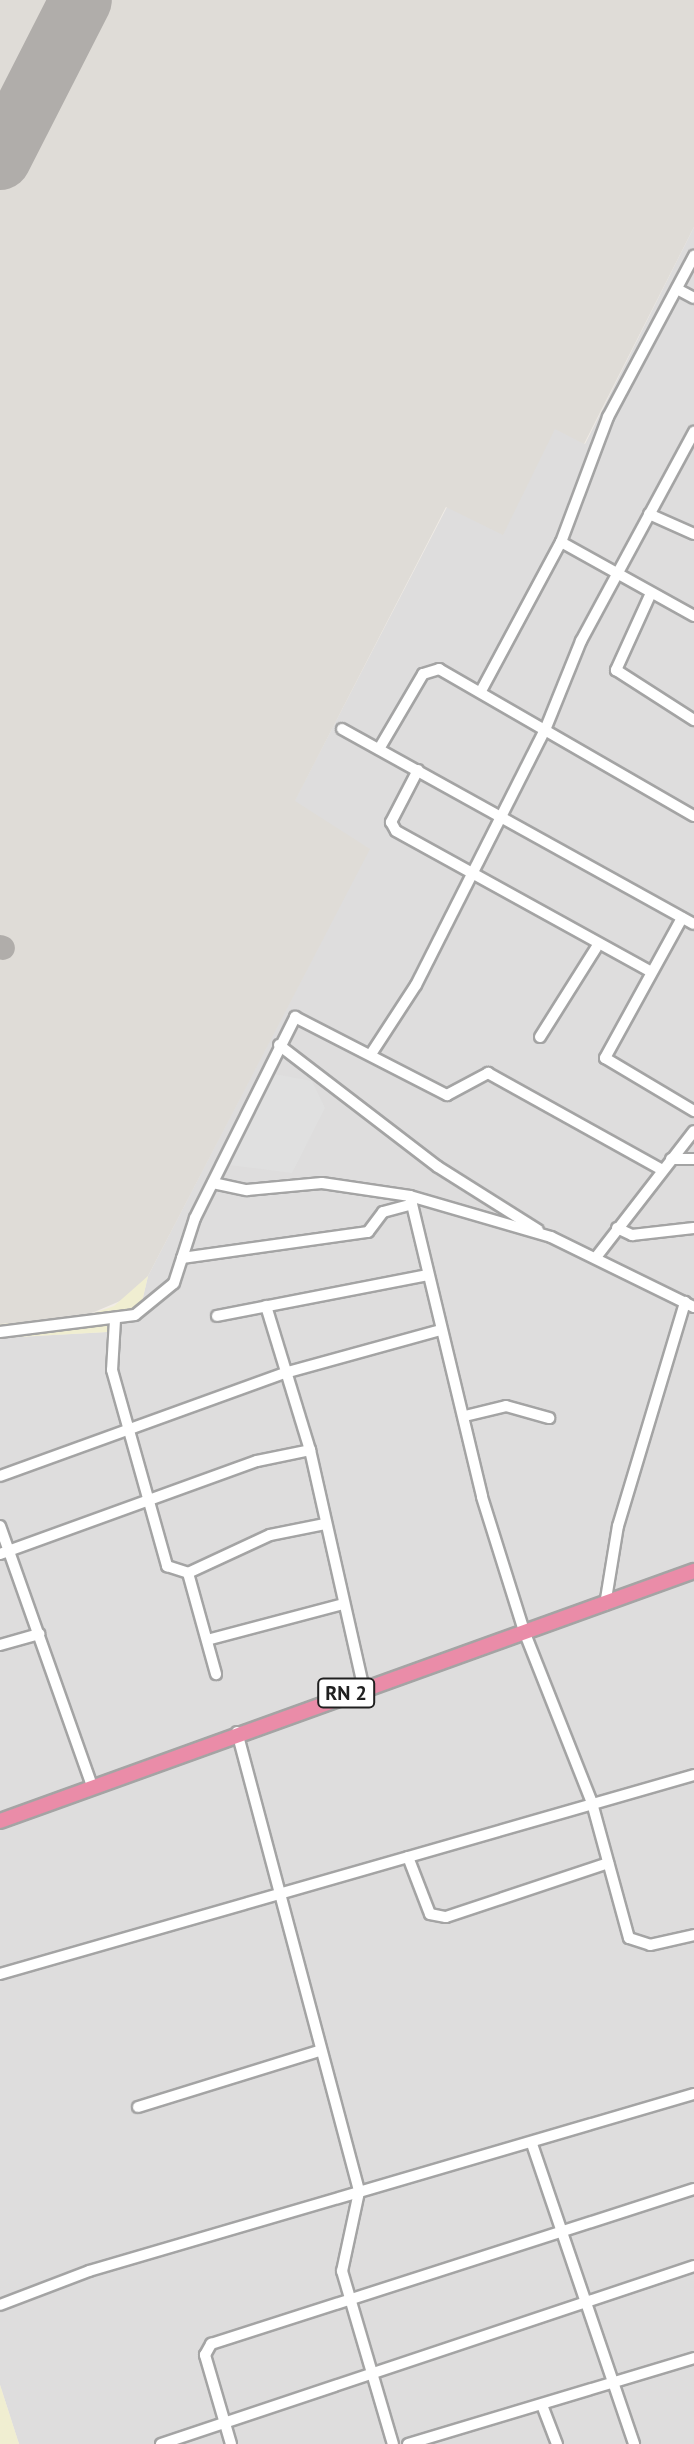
<!DOCTYPE html>
<style>
body{margin:0}
#map{position:relative;width:694px;height:2444px;overflow:hidden;background:#f1ece6;font-family:"PT Sans",sans-serif}
div>[style]{position:absolute}
[style*='--x']{left:calc(var(--x)*1px);top:calc(var(--y)*1px);width:calc(var(--w)*1px);rotate:calc(var(--a)*1deg)}
.residential>*{inset:0;background:#dedddd}
.airport>*{inset:0;background:#dfdcd7}
.farmland>*{inset:0;background:#f0eed1}
.parking>*{inset:0;background:#e0e0e0}
.taxiway>*{height:24px;margin:-12px;padding:0 12px;transform-origin:12px;border-radius:12px;background:#b0adaa}
.runway>*{height:62px;margin:-31px;padding:0 31px;transform-origin:31px;border-radius:31px;background:#b0adaa}
.roads{filter:drop-shadow(2px 0 #a4a4a4) drop-shadow(-2px 0 #a4a4a4) drop-shadow(0 2px #a4a4a4) drop-shadow(0 -2px #a4a4a4)}
.minor>*{height:10px;margin:-5px;padding:0 5px;transform-origin:5px;border-radius:5px;background:#fff}
.highway>*{height:14px;margin:-7px;padding:0 7px;transform-origin:7px;border-radius:7px;background:#ea8ca8}
span{translate:-50% -50%;white-space:nowrap;text-align:center;line-height:1.15;-webkit-text-stroke:6px #fff;paint-order:stroke}
.shield-label span{padding:2px 6px;background:#fff;border:2px solid;border-radius:6px;-webkit-text-stroke-width:0}
.shield-label{font-size:20px;color:#202020;font-weight:700}
</style>
<div id="map">
<div class="residential">
<i style="clip-path:polygon(694px 227px,694px 2444px,19px 2444px,0 2385px,0 1338px,107px 1332px,141px 1306px,148px 1276px,369px 849px,294px 802px,447px 507px,555px 428px,585px 444px)"></i>
</div>
<div class="airport">
<i style="clip-path:polygon(0 0,694px 0,694px 227px,584px 444px,555px 429px,503px 535px,446px 507px,295px 801px,370px 849px,148px 1276px,132px 1296px,80px 1318px,0 1324px)"></i>
</div>
<div class="farmland">
<i style="clip-path:polygon(148px 1276px,141px 1306px,107px 1332px,0 1338px,0 1324px,80px 1318px,114px 1306px)"></i>
<i style="clip-path:polygon(0 2385px,19px 2444px,0 2444px)"></i>
</div>
<div class="parking">
<i style="clip-path:polygon(274px 1074px,312px 1081px,325px 1108px,292px 1173px,230px 1165px)"></i>
</div>
<div class="taxiway">
<i style="--x:0;--y:947;--w:3;--a:18"></i>
</div>
<div class="runway">
<i style="--x:0;--y:159;--w:178;--a:-63"></i>
</div>
<div class="roads">
<div class="minor">
<i style="--x:677;--y:289;--w:19;--a:28"></i>
<i style="--x:649;--y:514;--w:49;--a:24"></i>
<i style="--x:561;--y:542;--w:152;--a:29.1"></i>
<i style="--x:651;--y:593;--w:85;--a:114.4"></i>
<i style="--x:616;--y:670;--w:93;--a:32.7"></i>
<i style="--x:481;--y:691;--w:169;--a:-61.8"></i>
<i style="--x:561;--y:542;--w:134;--a:-69.4"></i>
<i style="--x:608;--y:417;--w:183;--a:-61.9"></i>
<i style="--x:342;--y:729;--w:402;--a:29"></i>
<i style="--x:379;--y:749;--w:87;--a:-59.6"></i>
<i style="--x:423;--y:674;--w:17;--a:-17"></i>
<i style="--x:439;--y:669;--w:294;--a:30"></i>
<i style="--x:418;--y:770;--w:59;--a:117.4"></i>
<i style="--x:391;--y:822;--w:10;--a:61"></i>
<i style="--x:396;--y:831;--w:290;--a:28.9"></i>
<i style="--x:682;--y:918;--w:160;--a:118.8"></i>
<i style="--x:605;--y:1058;--w:104;--a:30.8"></i>
<i style="--x:540;--y:1037;--w:105;--a:-57.8"></i>
<i style="--x:279;--y:1045;--w:200;--a:37.5"></i>
<i style="--x:438;--y:1167;--w:118;--a:32.2"></i>
<i style="--x:371;--y:1054;--w:82;--a:-56.9"></i>
<i style="--x:416;--y:985;--w:286;--a:-63.2"></i>
<i style="--x:545;--y:730;--w:96;--a:-68"></i>
<i style="--x:581;--y:641;--w:238;--a:-61.6"></i>
<i style="--x:671;--y:1159;--w:23;--a:0"></i>
<i style="--x:213;--y:1183;--w:35;--a:12"></i>
<i style="--x:247;--y:1190;--w:75;--a:-5.3"></i>
<i style="--x:322;--y:1183;--w:89;--a:8.4"></i>
<i style="--x:410;--y:1196;--w:147;--a:16.2"></i>
<i style="--x:551;--y:1237;--w:159;--a:26.1"></i>
<i style="--x:410;--y:1196;--w:309;--a:76.5"></i>
<i style="--x:482;--y:1497;--w:140;--a:72.6"></i>
<i style="--x:524;--y:1631;--w:185;--a:68.4"></i>
<i style="--x:592;--y:1803;--w:140;--a:74.7"></i>
<i style="--x:629;--y:1938;--w:22;--a:18"></i>
<i style="--x:650;--y:1945;--w:45;--a:-12.8"></i>
<i style="--x:617;--y:1228;--w:17;--a:25"></i>
<i style="--x:632;--y:1235;--w:62;--a:-6.4"></i>
<i style="--x:597;--y:1256;--w:158;--a:-52.2"></i>
<i style="--x:182;--y:1258;--w:188;--a:-8"></i>
<i style="--x:368;--y:1232;--w:25;--a:-53"></i>
<i style="--x:383;--y:1212;--w:30;--a:-15"></i>
<i style="--x:266;--y:1306;--w:151;--a:73"></i>
<i style="--x:310;--y:1450;--w:242;--a:77.3"></i>
<i style="--x:217;--y:1316;--w:215;--a:-11"></i>
<i style="--x:115;--y:1320;--w:50;--a:93.4"></i>
<i style="--x:112;--y:1370;--w:204;--a:74.3"></i>
<i style="--x:167;--y:1566;--w:22;--a:18"></i>
<i style="--x:188;--y:1573;--w:90;--a:-24.9"></i>
<i style="--x:270;--y:1535;--w:56;--a:-11.3"></i>
<i style="--x:0;--y:1332;--w:136;--a:-7.2"></i>
<i style="--x:135;--y:1315;--w:50;--a:-39.4"></i>
<i style="--x:174;--y:1283;--w:68;--a:-72.1"></i>
<i style="--x:195;--y:1218;--w:225;--a:-63.5"></i>
<i style="--x:295;--y:1017;--w:171;--a:27.2"></i>
<i style="--x:447;--y:1095;--w:47;--a:-28.2"></i>
<i style="--x:488;--y:1073;--w:199;--a:29.1"></i>
<i style="--x:465;--y:1416;--w:42;--a:-13.7"></i>
<i style="--x:506;--y:1406;--w:45;--a:15.6"></i>
<i style="--x:0;--y:1476;--w:306;--a:-19.9"></i>
<i style="--x:288;--y:1372;--w:158;--a:-15.4"></i>
<i style="--x:0;--y:1526;--w:278;--a:70.5"></i>
<i style="--x:0;--y:1554;--w:273;--a:-19.9"></i>
<i style="--x:257;--y:1461;--w:54;--a:-11.7"></i>
<i style="--x:188;--y:1573;--w:105;--a:74.5"></i>
<i style="--x:605;--y:1605;--w:80;--a:-80.7"></i>
<i style="--x:618;--y:1526;--w:234;--a:-73.3"></i>
<i style="--x:207;--y:1640;--w:141;--a:-14.8"></i>
<i style="--x:0;--y:1645;--w:41;--a:-15.8"></i>
<i style="--x:237;--y:1732;--w:476;--a:75.1"></i>
<i style="--x:359;--y:2192;--w:81;--a:102.1"></i>
<i style="--x:342;--y:2271;--w:180;--a:73.6"></i>
<i style="--x:408;--y:1857;--w:61;--a:68.9"></i>
<i style="--x:430;--y:1914;--w:16;--a:11"></i>
<i style="--x:446;--y:1917;--w:171;--a:-18.4"></i>
<i style="--x:0;--y:1974;--w:722;--a:-16"></i>
<i style="--x:138;--y:2107;--w:189;--a:-17.2"></i>
<i style="--x:532;--y:2144;--w:317;--a:71.2"></i>
<i style="--x:0;--y:2305;--w:95;--a:-20.9"></i>
<i style="--x:89;--y:2271;--w:630;--a:-16.31"></i>
<i style="--x:542;--y:2405;--w:42;--a:69"></i>
<i style="--x:161;--y:2444;--w:562;--a:-18.47"></i>
<i style="--x:231;--y:2444;--w:93;--a:-106.3"></i>
<i style="--x:205;--y:2355;--w:13;--a:-61"></i>
<i style="--x:211;--y:2344;--w:507;--a:-17.79"></i>
<i style="--x:408;--y:2444;--w:299;--a:-16.7"></i>
</div>
<div class="highway">
<i style="--x:0;--y:1821;--w:738;--a:-19.81"></i>
</div>
</div>
<div class="shield-label">
<span style="left:346px;top:1693px">RN 2</span>
</div>
</div>
